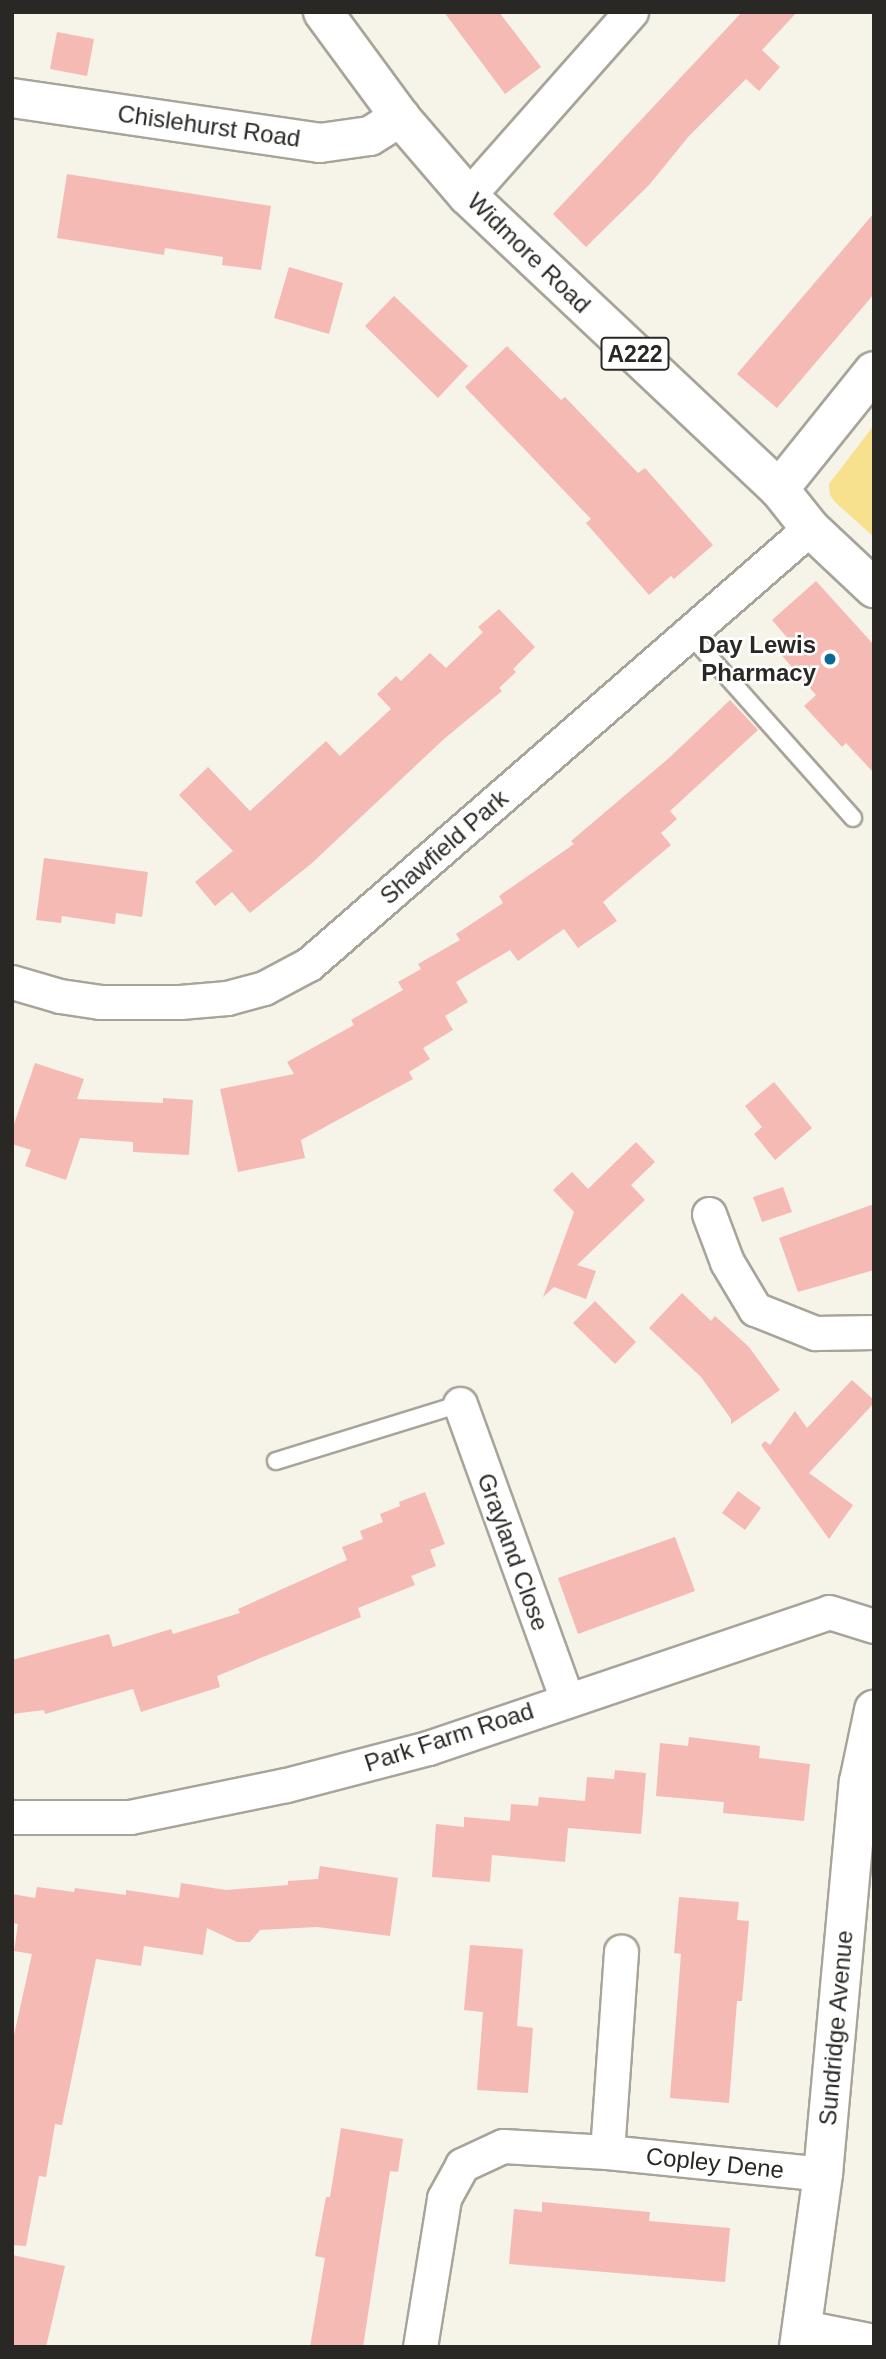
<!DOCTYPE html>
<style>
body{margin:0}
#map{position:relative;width:886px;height:2359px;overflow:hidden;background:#f6f3e8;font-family:Helvetica,sans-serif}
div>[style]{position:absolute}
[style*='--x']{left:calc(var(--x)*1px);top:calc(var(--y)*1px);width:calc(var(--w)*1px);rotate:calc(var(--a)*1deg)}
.green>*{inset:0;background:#f7e18f}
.building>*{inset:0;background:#f6bab5}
.roads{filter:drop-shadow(2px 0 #a7a499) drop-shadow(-2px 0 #a7a499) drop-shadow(0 2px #a7a499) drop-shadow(0 -2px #a7a499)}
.service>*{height:16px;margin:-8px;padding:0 8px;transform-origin:8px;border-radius:8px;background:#fff}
.minor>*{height:33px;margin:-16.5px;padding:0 16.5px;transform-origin:16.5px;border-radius:16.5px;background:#fff}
.tertiary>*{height:38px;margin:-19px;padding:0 19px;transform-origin:19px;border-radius:19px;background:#fff}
.secondary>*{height:38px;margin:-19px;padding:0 19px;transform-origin:19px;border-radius:19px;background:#fff}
.primary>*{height:38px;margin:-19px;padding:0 19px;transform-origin:19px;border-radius:19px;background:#fff}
.dots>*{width:19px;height:19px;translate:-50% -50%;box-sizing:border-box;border:4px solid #fff;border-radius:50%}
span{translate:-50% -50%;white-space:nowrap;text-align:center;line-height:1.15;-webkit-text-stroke:5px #fff;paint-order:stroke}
.shield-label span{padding:2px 5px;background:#fff;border:2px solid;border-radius:5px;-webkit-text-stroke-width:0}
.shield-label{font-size:23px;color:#292824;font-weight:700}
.street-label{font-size:24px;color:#292824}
.poi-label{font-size:24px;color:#292824;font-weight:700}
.right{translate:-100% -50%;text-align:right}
.frame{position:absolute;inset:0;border:14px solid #292824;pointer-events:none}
</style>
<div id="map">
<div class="green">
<i style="clip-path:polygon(874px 425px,874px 537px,835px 502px,830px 495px,829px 484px)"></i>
</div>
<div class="building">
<i style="clip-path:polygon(444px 12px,499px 12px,541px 67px,505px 94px)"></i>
<i style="clip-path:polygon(742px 12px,797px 12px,762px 50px,780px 67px,759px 91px,746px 79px,689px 136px,649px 185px,586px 247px,553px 214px)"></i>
<i style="clip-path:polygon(57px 32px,94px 39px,87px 76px,50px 69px)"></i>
<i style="clip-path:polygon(67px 174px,271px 206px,261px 270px,222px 265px,223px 257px,165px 248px,164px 255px,57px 238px)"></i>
<i style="clip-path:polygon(874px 213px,874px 294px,777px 408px,737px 374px)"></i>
<i style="clip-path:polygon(289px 267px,343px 283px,329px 334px,274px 318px)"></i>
<i style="clip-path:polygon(394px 296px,468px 366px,438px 398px,365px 326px)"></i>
<i style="clip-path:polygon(507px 346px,561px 400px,565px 397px,638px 473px,645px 468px,713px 545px,674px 579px,671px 576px,649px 595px,586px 523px,591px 519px,465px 387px)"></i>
<i style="clip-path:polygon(816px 581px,874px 645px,874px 773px,846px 743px,842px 747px,804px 706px,816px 695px,778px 651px,790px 641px,772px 620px)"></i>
<i style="clip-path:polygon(499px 609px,535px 647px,513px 669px,516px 672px,499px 688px,502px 691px,444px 739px,312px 863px,250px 913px,232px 892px,215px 906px,195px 882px,233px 851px,179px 795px,208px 767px,250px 811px,326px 741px,340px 756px,391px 709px,377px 694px,396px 676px,401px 681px,430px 653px,446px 668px,483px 632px,478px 627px)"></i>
<i style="clip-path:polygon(730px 700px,758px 730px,670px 811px,677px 819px,661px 833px,671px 845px,603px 902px,617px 921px,578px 948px,564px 929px,518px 961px,510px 950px,456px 982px,468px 1002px,445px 1016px,453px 1030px,423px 1048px,430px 1059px,409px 1072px,413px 1079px,301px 1140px,305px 1158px,238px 1172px,220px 1089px,294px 1074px,287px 1062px,354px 1025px,351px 1020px,403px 990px,398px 982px,421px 969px,418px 964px,460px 940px,456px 934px,503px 903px,499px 896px,574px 844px,571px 841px,669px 758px)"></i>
<i style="clip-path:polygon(44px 858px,148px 872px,142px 917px,116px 913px,115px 924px,62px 916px,61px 923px,36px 920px)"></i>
<i style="clip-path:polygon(35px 1063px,84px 1079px,77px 1099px,163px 1103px,163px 1098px,193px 1100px,189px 1155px,133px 1152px,133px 1142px,80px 1138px,66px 1180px,25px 1166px,31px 1150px,12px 1144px,12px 1130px)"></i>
<i style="clip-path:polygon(774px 1082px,812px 1128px,775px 1160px,754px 1134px,762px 1127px,745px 1106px)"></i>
<i style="clip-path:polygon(636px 1142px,655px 1162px,631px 1185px,645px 1200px,577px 1265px,596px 1271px,586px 1299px,554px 1287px,543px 1297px,574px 1212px,553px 1190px,572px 1172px,588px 1189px)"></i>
<i style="clip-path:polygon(783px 1187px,792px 1212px,762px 1222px,753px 1197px)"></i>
<i style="clip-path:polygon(874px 1204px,874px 1270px,798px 1292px,779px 1238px)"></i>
<i style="clip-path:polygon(682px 1293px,711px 1321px,715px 1316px,749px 1347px,780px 1390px,731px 1424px,731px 1419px,701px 1377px,649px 1328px)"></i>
<i style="clip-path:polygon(595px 1301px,636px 1342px,615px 1364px,573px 1323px)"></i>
<i style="clip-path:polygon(852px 1380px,874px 1400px,874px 1403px,809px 1473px,853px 1505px,829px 1539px,761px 1445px,765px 1441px,770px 1445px,795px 1411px,807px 1428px)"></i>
<i style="clip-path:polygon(738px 1491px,761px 1508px,745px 1530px,722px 1513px)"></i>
<i style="clip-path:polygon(425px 1492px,445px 1544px,430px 1550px,436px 1566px,411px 1576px,415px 1585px,358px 1608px,361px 1617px,217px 1676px,220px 1687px,141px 1712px,133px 1689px,45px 1714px,44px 1710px,12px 1714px,12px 1660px,109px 1634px,113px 1647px,171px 1629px,173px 1634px,240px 1613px,238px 1609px,347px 1560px,342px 1547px,363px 1539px,360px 1531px,383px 1522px,380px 1514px,400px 1506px,399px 1502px)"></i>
<i style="clip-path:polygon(675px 1537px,695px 1591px,578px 1634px,558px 1578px)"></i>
<i style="clip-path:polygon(689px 1737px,760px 1746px,759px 1758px,810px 1764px,804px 1821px,723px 1813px,724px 1802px,656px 1796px,660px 1743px,688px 1746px)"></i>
<i style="clip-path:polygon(615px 1770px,646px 1773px,641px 1834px,568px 1828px,565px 1862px,492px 1855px,490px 1882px,432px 1877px,436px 1824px,464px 1827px,464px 1817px,510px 1821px,511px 1804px,538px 1806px,539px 1797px,585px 1801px,587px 1777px,614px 1779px)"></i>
<i style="clip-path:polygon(320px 1866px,398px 1878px,390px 1936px,317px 1927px,260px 1930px,250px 1942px,237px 1942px,207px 1928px,203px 1955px,144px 1946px,141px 1966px,96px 1959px,62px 2125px,55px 2124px,46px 2177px,39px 2176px,26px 2246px,12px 2245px,12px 2044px,32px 1954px,14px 1951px,18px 1924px,12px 1923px,12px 1894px,35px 1898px,37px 1887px,74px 1892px,75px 1888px,126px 1895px,126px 1890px,179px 1898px,181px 1883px,226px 1890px,288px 1885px,288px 1881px,318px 1879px)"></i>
<i style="clip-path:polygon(679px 1897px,739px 1902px,737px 1920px,749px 1921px,742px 2001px,737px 2001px,729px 2103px,670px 2098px,681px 1954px,674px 1953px)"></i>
<i style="clip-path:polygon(470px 1945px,523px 1949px,517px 2026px,533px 2028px,528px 2093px,477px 2090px,483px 2012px,464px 2010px)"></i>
<i style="clip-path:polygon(341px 2128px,403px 2139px,398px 2172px,390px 2171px,363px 2347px,310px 2347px,325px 2258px,315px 2256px,326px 2197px,330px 2197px)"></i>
<i style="clip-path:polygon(542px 2202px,650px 2212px,649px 2221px,730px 2228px,725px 2282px,509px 2264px,514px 2209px,542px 2212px)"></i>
<i style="clip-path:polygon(12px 2255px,65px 2266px,46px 2347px,12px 2347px)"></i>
</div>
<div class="roads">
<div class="service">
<i style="--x:690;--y:635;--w:245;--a:48.3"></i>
<i style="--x:276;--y:1461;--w:193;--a:-17.2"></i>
</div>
<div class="minor">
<i style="--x:468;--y:196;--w:246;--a:-48.5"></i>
<i style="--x:12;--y:982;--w:50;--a:16.3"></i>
<i style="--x:60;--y:996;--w:40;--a:8.5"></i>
<i style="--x:100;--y:1002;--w:80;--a:0"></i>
<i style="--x:180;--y:1002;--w:47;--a:-4.9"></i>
<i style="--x:227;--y:998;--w:38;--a:-15"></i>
<i style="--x:264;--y:988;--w:51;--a:-28.1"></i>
<i style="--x:309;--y:964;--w:664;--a:-41.03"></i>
<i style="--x:709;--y:1214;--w:51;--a:69.4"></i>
<i style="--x:727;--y:1262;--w:55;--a:59.2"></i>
<i style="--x:755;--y:1309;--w:65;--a:21.8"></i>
<i style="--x:815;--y:1333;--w:59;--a:-1"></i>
<i style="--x:460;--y:1404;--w:314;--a:70.1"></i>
<i style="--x:12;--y:1817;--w:118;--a:0"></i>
<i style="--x:130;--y:1817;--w:159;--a:-11.6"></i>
<i style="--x:286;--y:1785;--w:147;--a:-14.6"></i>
<i style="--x:428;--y:1748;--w:423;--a:-18.7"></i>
<i style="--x:829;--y:1612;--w:47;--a:17.3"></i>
<i style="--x:607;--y:2152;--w:201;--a:-86"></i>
<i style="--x:803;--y:2327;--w:72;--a:11.2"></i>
<i style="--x:420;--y:2347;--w:151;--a:-80.8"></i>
<i style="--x:444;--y:2198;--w:38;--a:-61"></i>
<i style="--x:462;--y:2165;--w:45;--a:-24.9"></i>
<i style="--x:503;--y:2146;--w:104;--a:3.3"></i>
<i style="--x:607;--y:2152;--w:217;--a:5.8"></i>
</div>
<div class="tertiary">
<i style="--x:779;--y:489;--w:151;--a:-51.2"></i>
<i style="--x:799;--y:2347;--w:175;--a:-82.1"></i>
<i style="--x:823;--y:2174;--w:394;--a:-84.8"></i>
<i style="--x:859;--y:1782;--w:74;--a:-78.2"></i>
</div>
<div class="secondary">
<i style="--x:12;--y:98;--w:311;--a:8.3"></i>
<i style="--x:320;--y:143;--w:50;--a:-8"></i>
<i style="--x:370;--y:136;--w:36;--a:-32"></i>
</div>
<div class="primary">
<i style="--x:323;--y:12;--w:130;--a:53.7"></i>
<i style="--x:400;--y:117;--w:104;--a:49.3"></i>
<i style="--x:468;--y:196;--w:427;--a:43.3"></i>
<i style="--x:779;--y:489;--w:50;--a:51.5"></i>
<i style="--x:810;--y:528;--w:88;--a:43.2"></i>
</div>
</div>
<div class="dots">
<i style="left:830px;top:659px;background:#0b6797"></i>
</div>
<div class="shield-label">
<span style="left:635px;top:354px">A222</span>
</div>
<div class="street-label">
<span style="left:209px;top:126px;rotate:8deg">Chislehurst Road</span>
<span style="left:529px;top:253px;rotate:44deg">Widmore Road</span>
<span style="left:444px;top:847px;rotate:-41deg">Shawfield Park</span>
<span style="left:513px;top:1552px;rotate:70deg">Grayland Close</span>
<span style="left:449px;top:1737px;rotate:-18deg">Park Farm Road</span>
<span style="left:836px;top:2028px;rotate:-85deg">Sundridge Avenue</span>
<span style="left:715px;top:2163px;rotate:6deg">Copley Dene</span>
</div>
<div class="poi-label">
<span class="right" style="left:816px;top:659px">Day Lewis<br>Pharmacy</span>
</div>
<div class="frame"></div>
</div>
